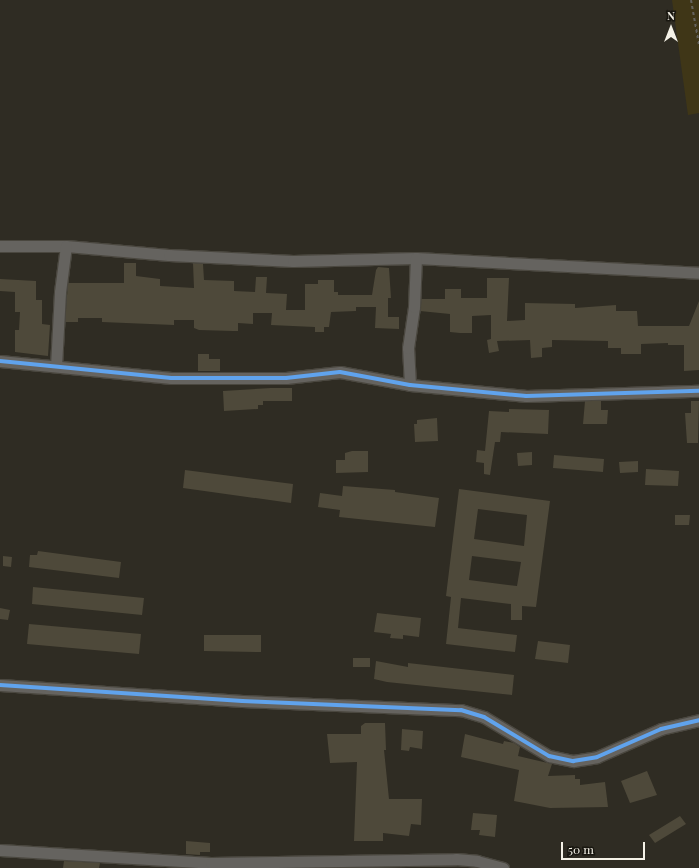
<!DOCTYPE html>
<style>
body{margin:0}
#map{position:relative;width:699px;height:868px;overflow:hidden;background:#2f2c23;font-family:"Playfair Display",serif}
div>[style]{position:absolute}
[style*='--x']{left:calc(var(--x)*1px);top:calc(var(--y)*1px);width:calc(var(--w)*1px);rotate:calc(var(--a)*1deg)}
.green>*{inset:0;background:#3f3617}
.building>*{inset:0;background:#4e493a}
.path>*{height:2px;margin-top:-1px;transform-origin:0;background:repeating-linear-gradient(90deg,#65635e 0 3px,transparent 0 6px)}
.roads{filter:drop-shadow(1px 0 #4a473f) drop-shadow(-1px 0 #4a473f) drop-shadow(0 1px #4a473f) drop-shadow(0 -1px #4a473f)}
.minor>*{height:11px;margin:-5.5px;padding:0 5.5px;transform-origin:5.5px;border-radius:5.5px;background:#65635f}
.cycleway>*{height:4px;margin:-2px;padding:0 2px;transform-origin:2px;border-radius:2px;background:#60a3ed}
span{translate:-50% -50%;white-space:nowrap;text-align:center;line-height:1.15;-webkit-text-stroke:3px #191710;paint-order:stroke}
.north{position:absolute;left:651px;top:8px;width:40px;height:40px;-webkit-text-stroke:3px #191710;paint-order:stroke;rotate:0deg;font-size:11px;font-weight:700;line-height:16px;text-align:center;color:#f5f2e7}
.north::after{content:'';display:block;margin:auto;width:14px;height:18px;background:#f5f2e7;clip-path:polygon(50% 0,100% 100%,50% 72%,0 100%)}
.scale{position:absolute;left:561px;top:842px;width:84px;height:18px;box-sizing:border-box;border:2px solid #f5f2e7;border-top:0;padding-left:5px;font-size:12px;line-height:14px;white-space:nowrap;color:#f5f2e7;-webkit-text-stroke:3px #191710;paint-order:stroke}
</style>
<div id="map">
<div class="green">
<i style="clip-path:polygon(672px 0,699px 0,699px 113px,688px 115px)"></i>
</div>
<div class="building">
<i style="clip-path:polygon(124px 263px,136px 263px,136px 276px,160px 279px,160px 286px,194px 288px,193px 263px,203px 264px,204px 280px,234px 281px,234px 291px,255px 292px,256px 277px,267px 277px,266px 293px,287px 294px,286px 310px,305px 310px,305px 284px,318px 284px,318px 280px,334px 280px,334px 292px,338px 292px,338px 295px,372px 295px,376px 270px,378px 267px,389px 268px,391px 298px,388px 298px,388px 317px,399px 317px,399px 329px,375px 328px,376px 307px,356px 307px,356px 311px,331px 312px,329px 327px,324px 327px,324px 332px,315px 332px,315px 327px,271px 325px,272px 313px,253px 313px,253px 324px,238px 323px,238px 331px,233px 331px,199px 330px,194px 328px,194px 320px,174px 320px,174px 325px,102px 322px,102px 318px,78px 318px,78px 322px,65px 322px,68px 283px,124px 283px)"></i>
<i style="clip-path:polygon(487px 278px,509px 278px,507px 321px,525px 320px,525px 303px,575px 304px,575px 308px,616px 305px,616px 311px,637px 311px,638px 326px,689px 326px,699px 301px,699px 370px,684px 371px,684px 345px,668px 345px,668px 343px,641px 344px,641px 354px,621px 354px,621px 348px,608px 348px,608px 341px,552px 340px,552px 347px,542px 348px,542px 357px,531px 358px,530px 340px,497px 341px,499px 351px,489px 353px,487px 340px,491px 339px,491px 315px,472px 316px,472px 333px,460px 333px,450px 332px,450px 314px,420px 311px,421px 299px,445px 299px,445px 289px,461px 289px,461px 298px,487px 298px)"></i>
<i style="clip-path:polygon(0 279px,36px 281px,36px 300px,42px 300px,42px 324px,50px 325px,48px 356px,15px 352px,15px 330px,19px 330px,20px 312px,15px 312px,15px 292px,0 291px)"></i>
<i style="clip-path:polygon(198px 354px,209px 354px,209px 359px,220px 359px,220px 371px,198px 371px)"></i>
<i style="clip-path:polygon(271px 388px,292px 388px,292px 401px,263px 401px,263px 405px,258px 405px,258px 409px,224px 411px,223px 391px)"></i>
<i style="clip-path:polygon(585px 401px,601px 401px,601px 410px,608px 410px,607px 424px,583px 424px)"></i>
<i style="clip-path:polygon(691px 401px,699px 401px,698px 443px,687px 443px,685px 413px,691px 413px)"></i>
<i style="clip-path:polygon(509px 409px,549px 410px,548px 434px,501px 432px,500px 442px,495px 442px,490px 475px,484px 474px,484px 463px,476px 462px,477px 450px,485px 451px,489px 411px,509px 412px)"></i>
<i style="clip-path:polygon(437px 418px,438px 441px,415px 442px,414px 424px,417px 424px,417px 420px)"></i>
<i style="clip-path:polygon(352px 451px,368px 451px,368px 472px,336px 473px,336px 460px,345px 460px,345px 453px)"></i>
<i style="clip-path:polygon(532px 452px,532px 465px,518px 466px,517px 453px)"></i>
<i style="clip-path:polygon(554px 455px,604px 459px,603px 472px,553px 468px)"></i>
<i style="clip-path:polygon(638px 461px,638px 472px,620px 473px,619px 462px)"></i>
<i style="clip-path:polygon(646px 469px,679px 471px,678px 486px,645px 485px)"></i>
<i style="clip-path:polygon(185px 470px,293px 484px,291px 503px,183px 488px)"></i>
<i style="clip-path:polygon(343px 486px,395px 490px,395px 492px,439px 498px,435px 527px,339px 517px,340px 510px,318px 507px,320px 493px,342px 496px)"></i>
<i style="clip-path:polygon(evenodd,459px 489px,550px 501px,536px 607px,522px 606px,522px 620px,511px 620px,511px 604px,461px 598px,458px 628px,517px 635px,515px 652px,446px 644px,451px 597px,446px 596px,459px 489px,478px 509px,527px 515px,524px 546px,474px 539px,478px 509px,459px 489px,472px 556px,521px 562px,517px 586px,469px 580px,472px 556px)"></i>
<i style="clip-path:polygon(675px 515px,690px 515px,689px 525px,675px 525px)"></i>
<i style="clip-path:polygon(38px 551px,121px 562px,119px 578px,29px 567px,30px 555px,37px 555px)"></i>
<i style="clip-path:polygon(3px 556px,12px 557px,11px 567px,3px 566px)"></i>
<i style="clip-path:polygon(33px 587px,144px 598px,142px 615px,32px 604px)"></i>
<i style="clip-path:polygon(0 608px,10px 610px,8px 620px,0 619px)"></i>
<i style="clip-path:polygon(377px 613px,421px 618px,419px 637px,403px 635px,403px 639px,390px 638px,391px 634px,374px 632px)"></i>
<i style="clip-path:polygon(29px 624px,141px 634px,139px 654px,27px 644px)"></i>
<i style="clip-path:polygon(204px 635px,261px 635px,261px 652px,204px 651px)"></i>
<i style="clip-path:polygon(538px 641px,570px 645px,568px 663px,535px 659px)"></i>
<i style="clip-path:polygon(353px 658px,370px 658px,370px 667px,353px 667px)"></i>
<i style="clip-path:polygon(376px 661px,408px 667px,408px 663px,514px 675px,512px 695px,387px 682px,374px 679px)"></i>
<i style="clip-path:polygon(365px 723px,385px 723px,386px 750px,384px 750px,389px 799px,422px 799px,421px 825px,411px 824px,409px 836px,383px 833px,383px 841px,354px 841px,357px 762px,330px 763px,327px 734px,361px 734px,361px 726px)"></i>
<i style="clip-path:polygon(402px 729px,423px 731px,422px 749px,410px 747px,409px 751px,401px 750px)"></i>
<i style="clip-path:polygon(465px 734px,503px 744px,504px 741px,514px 743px,520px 747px,518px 756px,552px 764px,548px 776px,575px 775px,575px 779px,580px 779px,580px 785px,605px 782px,608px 807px,550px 808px,514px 801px,519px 770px,461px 757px)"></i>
<i style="clip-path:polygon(647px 771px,657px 795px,630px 803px,621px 781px)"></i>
<i style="clip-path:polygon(473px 813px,497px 815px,495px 837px,479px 835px,480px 830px,471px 830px)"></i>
<i style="clip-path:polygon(680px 816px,686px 824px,655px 843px,649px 835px)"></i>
<i style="clip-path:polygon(186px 841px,210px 843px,210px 852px,200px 852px,200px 855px,186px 854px)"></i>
<i style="clip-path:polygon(64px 861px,100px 863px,99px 868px,63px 868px)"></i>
</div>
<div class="path">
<i style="--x:691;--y:0;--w:46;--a:79.9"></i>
</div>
<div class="roads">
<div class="minor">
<i style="--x:0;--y:246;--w:66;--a:0"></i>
<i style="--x:66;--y:246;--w:103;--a:5"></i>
<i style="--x:169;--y:255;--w:124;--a:2.8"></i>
<i style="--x:293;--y:261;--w:123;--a:-1.4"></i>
<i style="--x:416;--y:258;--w:283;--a:3"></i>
<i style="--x:0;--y:361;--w:172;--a:5.7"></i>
<i style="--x:171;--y:378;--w:115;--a:0"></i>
<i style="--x:286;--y:378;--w:54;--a:-6.3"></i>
<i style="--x:340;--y:372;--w:71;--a:10.5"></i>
<i style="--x:410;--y:385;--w:117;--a:5.4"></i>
<i style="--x:526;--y:396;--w:173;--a:-1.7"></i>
<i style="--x:56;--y:366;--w:74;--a:-86.9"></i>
<i style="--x:60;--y:292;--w:46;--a:-82.6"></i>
<i style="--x:410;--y:385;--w:37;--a:-93"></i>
<i style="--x:408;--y:348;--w:41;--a:-81.7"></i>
<i style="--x:414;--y:307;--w:49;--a:-87.7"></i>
<i style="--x:0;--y:685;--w:243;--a:3.8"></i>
<i style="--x:242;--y:701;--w:219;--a:2.4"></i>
<i style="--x:461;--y:710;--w:24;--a:17"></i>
<i style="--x:484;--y:717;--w:76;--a:31"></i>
<i style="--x:549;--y:756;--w:25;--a:12"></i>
<i style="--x:573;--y:761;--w:24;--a:-9"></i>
<i style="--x:597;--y:757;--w:70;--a:-23.6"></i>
<i style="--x:661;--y:729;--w:39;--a:-13"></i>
<i style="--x:0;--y:850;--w:211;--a:3.5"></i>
<i style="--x:211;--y:863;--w:245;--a:-0.9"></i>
<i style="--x:456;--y:859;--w:21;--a:5"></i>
<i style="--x:477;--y:861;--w:27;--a:15"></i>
</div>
</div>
<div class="cycleway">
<i style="--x:0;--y:361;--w:172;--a:5.7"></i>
<i style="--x:171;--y:378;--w:115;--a:0"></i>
<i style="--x:286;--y:378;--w:54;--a:-6.3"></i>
<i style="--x:340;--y:372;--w:71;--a:10.5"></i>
<i style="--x:410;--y:385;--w:117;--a:5.4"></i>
<i style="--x:526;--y:396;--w:173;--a:-1.7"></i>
<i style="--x:0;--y:685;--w:243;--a:3.8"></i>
<i style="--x:242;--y:701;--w:219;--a:2.4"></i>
<i style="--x:461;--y:710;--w:24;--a:17"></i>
<i style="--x:484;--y:717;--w:76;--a:31"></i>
<i style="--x:549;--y:756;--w:25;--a:12"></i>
<i style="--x:573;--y:761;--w:24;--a:-9"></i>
<i style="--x:597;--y:757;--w:70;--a:-23.6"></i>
<i style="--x:661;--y:729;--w:39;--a:-13"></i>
</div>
<div class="north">N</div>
<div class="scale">50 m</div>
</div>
